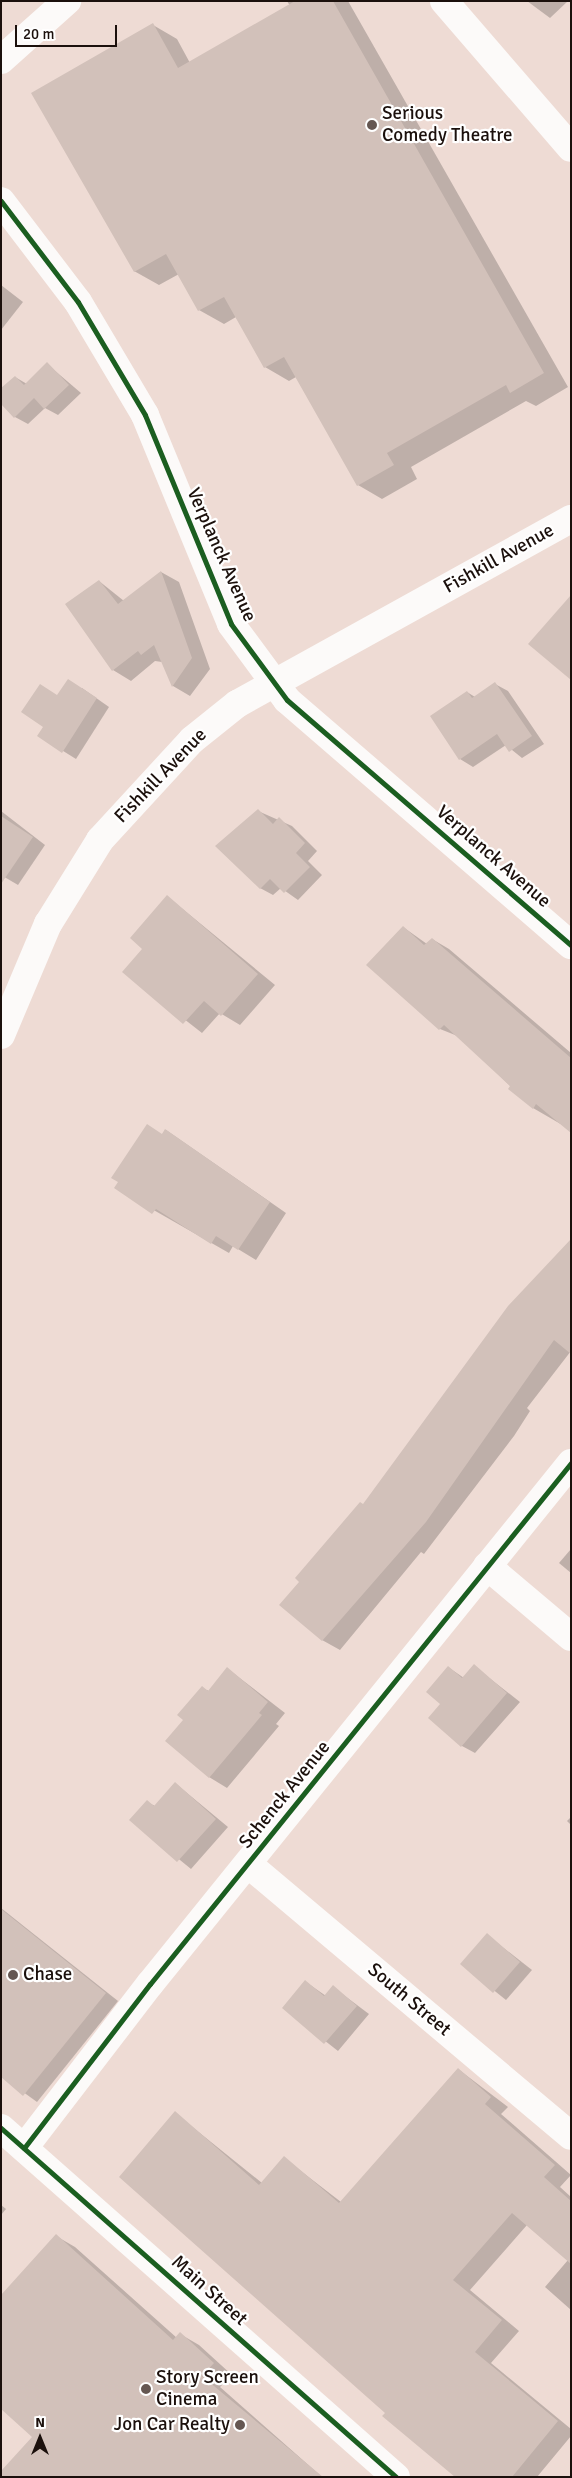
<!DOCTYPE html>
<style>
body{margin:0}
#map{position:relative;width:572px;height:2478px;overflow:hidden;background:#eedbd4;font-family:Signika,sans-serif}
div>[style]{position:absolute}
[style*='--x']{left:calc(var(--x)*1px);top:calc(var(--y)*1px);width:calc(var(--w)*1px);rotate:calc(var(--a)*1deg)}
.shadow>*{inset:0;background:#0003}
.building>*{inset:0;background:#d2c1ba}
.street>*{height:28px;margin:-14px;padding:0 14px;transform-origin:14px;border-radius:14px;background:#fcfaf9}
.secondary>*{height:28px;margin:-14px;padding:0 14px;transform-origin:14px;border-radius:14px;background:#fcfaf9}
.cycleway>*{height:5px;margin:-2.5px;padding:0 2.5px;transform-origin:2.5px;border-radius:2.5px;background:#1b5e20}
.dots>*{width:14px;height:14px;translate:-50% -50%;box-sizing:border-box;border:2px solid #fff;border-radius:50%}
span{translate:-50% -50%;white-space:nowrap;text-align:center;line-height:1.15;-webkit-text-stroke:4.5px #fff;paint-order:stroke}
.poi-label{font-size:19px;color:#1b100c}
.left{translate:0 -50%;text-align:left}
.right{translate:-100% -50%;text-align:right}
.street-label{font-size:19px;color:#1b100c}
.frame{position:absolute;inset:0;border:2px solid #1b100c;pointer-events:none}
.north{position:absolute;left:15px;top:2413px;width:50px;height:50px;-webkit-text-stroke:4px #fff;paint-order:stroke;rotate:0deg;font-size:14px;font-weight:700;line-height:20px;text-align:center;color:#1b100c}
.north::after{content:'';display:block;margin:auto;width:18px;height:22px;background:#1b100c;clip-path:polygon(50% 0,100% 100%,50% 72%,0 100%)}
.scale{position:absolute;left:15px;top:25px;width:102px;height:22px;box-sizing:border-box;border:2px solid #1b100c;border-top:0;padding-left:6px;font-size:15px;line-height:18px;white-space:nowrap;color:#1b100c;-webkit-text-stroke:4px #fff;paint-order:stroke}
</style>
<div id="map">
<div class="shadow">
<i style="clip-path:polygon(287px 1px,348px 1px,568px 387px,536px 406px,526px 401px,411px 467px,417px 479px,382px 499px,358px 485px,296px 377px,289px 381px,265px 367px,236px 317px,224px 324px,199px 310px,179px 274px,159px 285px,134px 271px,153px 25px,177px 39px,190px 63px,290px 6px)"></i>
<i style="clip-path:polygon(527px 1px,568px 1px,550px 18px)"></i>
<i style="clip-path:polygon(1px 285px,23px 302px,1px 330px)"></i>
<i style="clip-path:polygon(47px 364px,81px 393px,58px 415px,45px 408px,28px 424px,15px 417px,15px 377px,27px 384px)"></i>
<i style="clip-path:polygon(161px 572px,179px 582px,210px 669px,190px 696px,173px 686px,162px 662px,155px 661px,131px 681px,113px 670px,67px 604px,99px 581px,124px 601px)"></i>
<i style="clip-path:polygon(495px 684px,508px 691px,544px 744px,522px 758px,506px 745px,473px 767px,460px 759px,467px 692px,475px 697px)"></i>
<i style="clip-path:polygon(82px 688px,109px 707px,76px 759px,39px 736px,58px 696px)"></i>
<i style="clip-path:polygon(1px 811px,45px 845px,18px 885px,1px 875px)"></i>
<i style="clip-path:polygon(258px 811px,292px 826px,317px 851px,308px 861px,322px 875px,298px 900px,281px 888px,273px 895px,260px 888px)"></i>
<i style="clip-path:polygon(168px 897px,275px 985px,240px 1025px,220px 1013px,202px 1033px,124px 972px,144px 949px)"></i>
<i style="clip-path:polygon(403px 927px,427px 944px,432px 939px,449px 949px,571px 1053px,571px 1130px,533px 1108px,460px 1037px,440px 1029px,368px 965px)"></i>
<i style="clip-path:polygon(166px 1130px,286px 1213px,256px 1260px,233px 1246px,229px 1253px,115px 1188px)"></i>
<i style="clip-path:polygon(571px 1241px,571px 1351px,527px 1408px,530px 1411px,514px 1436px,424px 1554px,421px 1552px,340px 1650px,322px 1640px,364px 1505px)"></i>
<i style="clip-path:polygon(571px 1549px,571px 1573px,559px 1563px)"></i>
<i style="clip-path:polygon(474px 1666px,520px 1702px,475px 1753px,462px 1746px,442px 1703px,448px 1667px,464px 1678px)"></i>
<i style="clip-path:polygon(228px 1669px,285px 1713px,276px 1724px,279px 1726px,227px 1788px,209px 1777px,185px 1720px,202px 1688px,209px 1691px)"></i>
<i style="clip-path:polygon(175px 1783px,228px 1827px,191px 1869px,131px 1820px,147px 1802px,155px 1806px)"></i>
<i style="clip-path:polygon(571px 1817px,571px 1825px,567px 1821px)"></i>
<i style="clip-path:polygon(1px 1908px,118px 2001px,37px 2102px,1px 2076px)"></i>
<i style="clip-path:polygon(487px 1935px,532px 1970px,506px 2000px,461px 1964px)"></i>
<i style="clip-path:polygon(306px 1982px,326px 1996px,333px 1987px,369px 2014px,338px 2051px,283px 2008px)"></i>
<i style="clip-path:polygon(458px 2069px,508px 2107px,501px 2114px,571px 2175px,560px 2187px,571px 2197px,571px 2310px,545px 2287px,568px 2260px,527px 2225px,470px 2290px,519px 2331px,491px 2363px,571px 2429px,571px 2436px,537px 2477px,457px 2477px,386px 2413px,175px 2113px,262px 2183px,284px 2158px,341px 2202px)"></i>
<i style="clip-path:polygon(1px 2205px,6px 2209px,1px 2215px)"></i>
<i style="clip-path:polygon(56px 2236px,75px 2247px,177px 2338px,180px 2334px,199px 2345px,232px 2375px,220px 2387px,322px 2477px,34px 2437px)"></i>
</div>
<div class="building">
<i style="clip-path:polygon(295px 1px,333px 1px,544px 373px,510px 393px,506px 385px,387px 453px,394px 465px,357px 486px,284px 357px,264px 368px,224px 297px,198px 311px,166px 254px,134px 272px,31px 93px,153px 23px,178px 68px)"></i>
<i style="clip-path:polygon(47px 362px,69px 385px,44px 409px,34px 398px,14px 418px,1px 404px,1px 388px,15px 376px,24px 385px)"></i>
<i style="clip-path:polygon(161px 571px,192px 658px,172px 687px,154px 645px,141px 655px,138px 651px,112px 671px,65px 604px,99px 580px,118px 604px)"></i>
<i style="clip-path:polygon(571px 595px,571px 680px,528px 644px)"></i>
<i style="clip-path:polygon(68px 679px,97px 698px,62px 753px,37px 736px,43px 727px,21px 712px,40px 684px,57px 695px)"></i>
<i style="clip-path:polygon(495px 682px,532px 736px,509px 752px,497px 734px,459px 760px,430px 716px,467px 691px,472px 698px)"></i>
<i style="clip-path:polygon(258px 809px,273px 824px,279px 817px,305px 843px,296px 853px,310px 867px,284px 893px,270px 879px,260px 889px,215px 846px)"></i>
<i style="clip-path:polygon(1px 816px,33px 837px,1px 884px)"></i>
<i style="clip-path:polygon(167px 895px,258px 974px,221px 1016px,204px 1001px,183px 1024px,122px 972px,142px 949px,130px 938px)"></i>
<i style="clip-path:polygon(403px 926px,424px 945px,432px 938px,571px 1058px,571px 1133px,536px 1104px,533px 1109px,508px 1089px,510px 1086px,444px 1025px,439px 1030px,366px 965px)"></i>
<i style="clip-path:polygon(147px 1124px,162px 1134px,165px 1129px,270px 1202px,238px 1250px,216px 1236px,211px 1244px,156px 1209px,152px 1214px,114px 1188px,118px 1182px,111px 1178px)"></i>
<i style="clip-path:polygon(571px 1239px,571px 1354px,554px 1340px,426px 1522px,322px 1641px,279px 1605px,299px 1582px,295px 1578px,360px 1502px,363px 1504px,508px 1306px)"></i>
<i style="clip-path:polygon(474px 1664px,507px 1693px,461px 1747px,428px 1718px,440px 1704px,426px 1692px,448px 1666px,462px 1678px)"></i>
<i style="clip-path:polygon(227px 1667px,268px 1702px,259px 1713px,262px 1715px,209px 1778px,165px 1741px,183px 1720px,177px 1715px,202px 1686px,208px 1691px)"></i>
<i style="clip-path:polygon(175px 1782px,216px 1819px,177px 1862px,129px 1820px,147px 1800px,154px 1806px)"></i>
<i style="clip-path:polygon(1px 1909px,106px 1993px,23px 2096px,1px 2077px)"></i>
<i style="clip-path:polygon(487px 1933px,520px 1962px,493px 1993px,460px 1964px)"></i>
<i style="clip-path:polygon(305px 1980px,324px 1996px,333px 1985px,357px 2006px,324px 2044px,282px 2008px)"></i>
<i style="clip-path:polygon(458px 2068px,491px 2097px,485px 2104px,555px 2165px,544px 2177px,571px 2201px,571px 2264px,512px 2213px,453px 2280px,502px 2320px,475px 2352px,558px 2421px,512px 2477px,455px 2477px,382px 2416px,385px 2413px,119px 2177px,175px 2111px,259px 2185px,284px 2156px,339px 2203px)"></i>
<i style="clip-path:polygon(56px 2234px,173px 2340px,180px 2332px,214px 2363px,202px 2376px,323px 2477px,1px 2477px,1px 2471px,32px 2437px,1px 2409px,1px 2295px)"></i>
</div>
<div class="street">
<i style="--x:444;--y:1;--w:194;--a:49.2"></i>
<i style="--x:1;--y:60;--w:89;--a:-41.8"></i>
<i style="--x:487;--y:1566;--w:110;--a:40.2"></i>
<i style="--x:248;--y:1864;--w:422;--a:40.1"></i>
<i style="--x:1;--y:2128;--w:527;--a:41.46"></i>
<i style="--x:24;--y:2148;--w:207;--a:-52.5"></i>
<i style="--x:150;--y:1984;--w:670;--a:-51.06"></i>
</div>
<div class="secondary">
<i style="--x:1;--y:201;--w:127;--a:52.7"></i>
<i style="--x:78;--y:302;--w:131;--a:59.3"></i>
<i style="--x:145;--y:415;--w:226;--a:67.6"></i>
<i style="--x:231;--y:624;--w:94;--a:53.6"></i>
<i style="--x:287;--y:700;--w:375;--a:40.8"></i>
<i style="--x:1;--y:1035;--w:121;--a:-67.1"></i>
<i style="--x:48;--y:924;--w:99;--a:-58.2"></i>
<i style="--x:100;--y:840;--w:136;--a:-47.4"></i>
<i style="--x:192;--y:740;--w:58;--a:-38.7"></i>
<i style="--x:237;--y:704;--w:382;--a:-29"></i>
</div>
<div class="cycleway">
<i style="--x:1;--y:201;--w:127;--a:52.7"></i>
<i style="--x:78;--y:302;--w:131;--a:59.3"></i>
<i style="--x:145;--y:415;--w:226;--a:67.6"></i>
<i style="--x:231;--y:624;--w:94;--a:53.6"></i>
<i style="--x:287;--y:700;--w:375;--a:40.8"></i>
<i style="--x:1;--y:2128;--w:527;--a:41.46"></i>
<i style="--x:24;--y:2148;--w:207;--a:-52.5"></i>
<i style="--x:150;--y:1984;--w:670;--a:-51.06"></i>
</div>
<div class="dots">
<i style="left:372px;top:125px;background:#655752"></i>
<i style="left:13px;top:1975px;background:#655752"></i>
<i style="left:146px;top:2389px;background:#655752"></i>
<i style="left:240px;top:2425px;background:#655752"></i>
</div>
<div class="poi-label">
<span class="left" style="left:382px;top:125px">Serious<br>Comedy Theatre</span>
<span class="left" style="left:23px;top:1975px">Chase</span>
<span class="left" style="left:156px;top:2389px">Story Screen<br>Cinema</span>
<span class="right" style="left:230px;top:2425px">Jon Car Realty</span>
</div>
<div class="street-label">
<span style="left:221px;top:555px;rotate:66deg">Verplanck Avenue</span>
<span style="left:499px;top:559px;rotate:-29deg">Fishkill Avenue</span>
<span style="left:161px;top:776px;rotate:-46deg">Fishkill Avenue</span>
<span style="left:493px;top:857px;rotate:41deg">Verplanck Avenue</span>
<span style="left:285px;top:1795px;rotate:-51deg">Schenck Avenue</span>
<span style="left:409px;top:2000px;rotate:40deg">South Street</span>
<span style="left:209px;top:2291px;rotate:42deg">Main Street</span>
</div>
<div class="frame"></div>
<div class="north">N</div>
<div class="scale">20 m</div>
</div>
